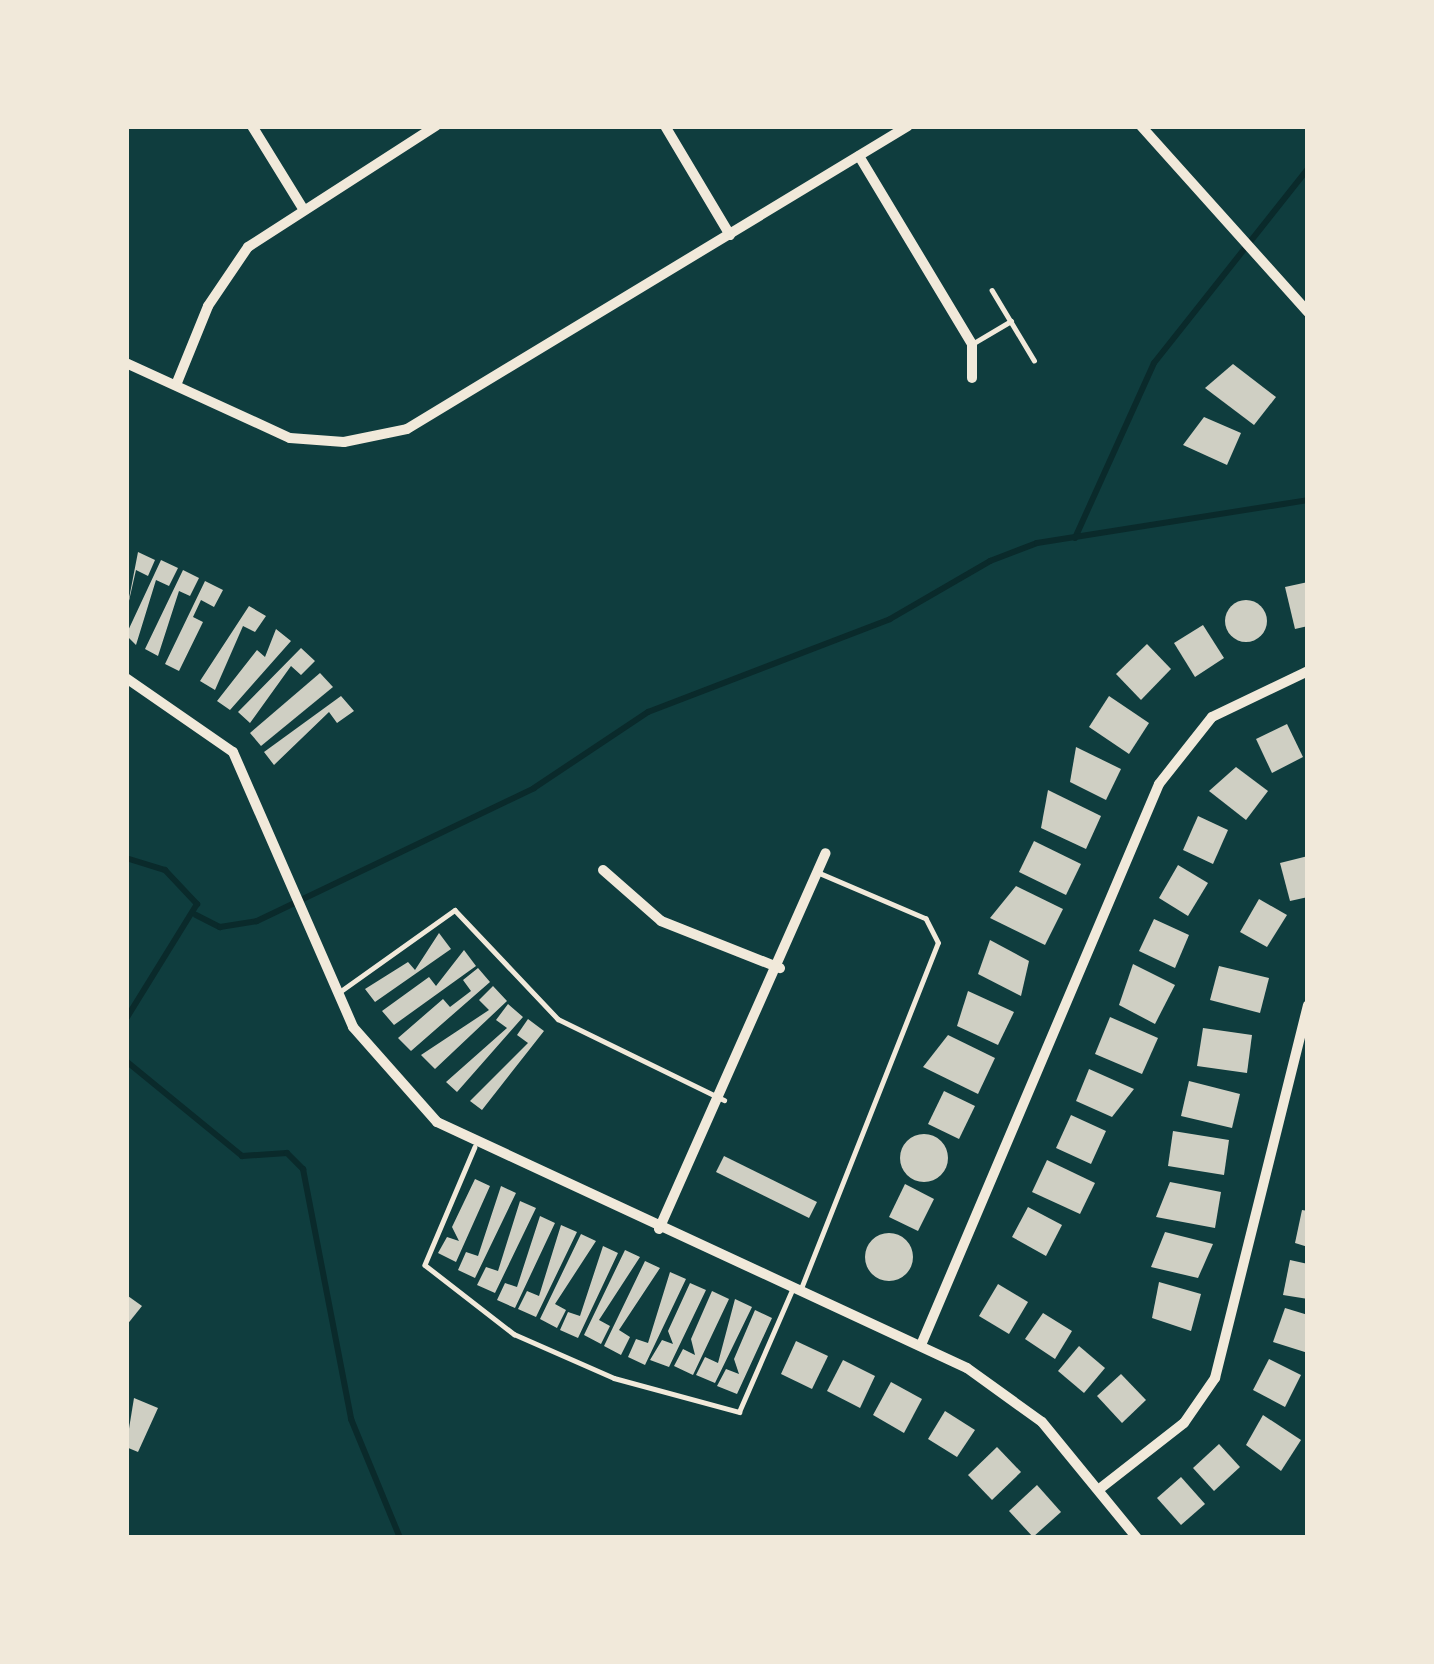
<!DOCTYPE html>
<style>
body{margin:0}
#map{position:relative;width:1434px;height:1664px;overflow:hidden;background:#0f3d3e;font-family:"Public Sans",sans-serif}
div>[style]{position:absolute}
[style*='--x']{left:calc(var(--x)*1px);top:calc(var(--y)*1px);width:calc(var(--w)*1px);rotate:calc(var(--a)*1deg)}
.stream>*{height:6px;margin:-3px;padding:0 3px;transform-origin:3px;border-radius:3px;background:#0a2a2b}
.building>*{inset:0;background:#cfcfc3}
.round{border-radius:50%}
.service>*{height:4.5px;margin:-2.25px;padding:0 2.25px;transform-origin:2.25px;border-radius:2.25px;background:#f1e9da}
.minor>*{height:10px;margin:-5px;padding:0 5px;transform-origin:5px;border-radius:5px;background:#f1e9da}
span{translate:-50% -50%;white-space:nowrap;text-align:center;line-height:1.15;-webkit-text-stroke:9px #f1e9da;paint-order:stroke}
.frame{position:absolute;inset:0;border:129px solid #f1e9da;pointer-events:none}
</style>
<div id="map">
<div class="stream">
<i style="--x:1075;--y:538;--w:192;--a:-65.7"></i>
<i style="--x:1154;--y:363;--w:248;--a:-51.6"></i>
<i style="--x:126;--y:858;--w:41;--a:17.1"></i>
<i style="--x:165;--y:870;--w:47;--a:46.7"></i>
<i style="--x:197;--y:904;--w:135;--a:121.7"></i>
<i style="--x:196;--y:915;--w:27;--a:27"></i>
<i style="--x:220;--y:927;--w:37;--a:-9"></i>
<i style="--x:257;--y:921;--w:307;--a:-25.6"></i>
<i style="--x:534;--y:788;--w:137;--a:-33.7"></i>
<i style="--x:648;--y:712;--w:259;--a:-21"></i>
<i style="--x:890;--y:619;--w:116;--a:-30.1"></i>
<i style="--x:990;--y:561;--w:50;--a:-21"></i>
<i style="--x:1037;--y:543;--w:274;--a:-9"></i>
<i style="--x:126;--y:1061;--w:150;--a:39.3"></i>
<i style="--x:242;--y:1156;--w:45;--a:-3.8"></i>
<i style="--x:287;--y:1153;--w:23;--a:45"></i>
<i style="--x:303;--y:1169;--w:255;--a:79.1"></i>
<i style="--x:351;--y:1419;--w:129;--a:67.6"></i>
</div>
<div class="building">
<i style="clip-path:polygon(1233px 364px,1276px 397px,1254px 425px,1205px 388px)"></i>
<i style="clip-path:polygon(1204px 417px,1241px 433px,1227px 465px,1183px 445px)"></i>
<i style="clip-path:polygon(138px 552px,155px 560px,148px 576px,136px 570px,126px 614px)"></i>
<i style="clip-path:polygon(161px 560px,178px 568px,169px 586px,156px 580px,136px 645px,126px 635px)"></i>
<i style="clip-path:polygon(183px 570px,199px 578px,190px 596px,179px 591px,158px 656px,145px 649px)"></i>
<i style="clip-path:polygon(205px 581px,223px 590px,214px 607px,201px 600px,193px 617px,203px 622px,179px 671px,165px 664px)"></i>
<i style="clip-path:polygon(1308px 582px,1308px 626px,1295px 629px,1285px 587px)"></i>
<i class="round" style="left:1225px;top:600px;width:42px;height:42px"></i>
<i style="clip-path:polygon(249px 606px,266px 616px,255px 632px,243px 626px,215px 690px,200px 681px)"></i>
<i style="clip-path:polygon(1203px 625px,1224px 658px,1195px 677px,1174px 643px)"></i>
<i style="clip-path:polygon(276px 629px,291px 641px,230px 710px,217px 701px,257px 650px,265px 657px)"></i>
<i style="clip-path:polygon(1147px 644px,1171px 669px,1141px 700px,1116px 674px)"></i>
<i style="clip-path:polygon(301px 648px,315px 661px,301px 675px,291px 666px,250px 723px,238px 712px)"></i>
<i style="clip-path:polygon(320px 673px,333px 687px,261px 746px,250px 733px)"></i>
<i style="clip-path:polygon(341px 696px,354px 711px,337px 723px,329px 712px,274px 765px,264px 752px)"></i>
<i style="clip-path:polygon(1109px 696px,1149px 723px,1129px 754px,1089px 727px)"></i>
<i style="clip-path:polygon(1287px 724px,1303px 757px,1272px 773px,1256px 739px)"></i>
<i style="clip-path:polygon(1076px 747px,1121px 769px,1106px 800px,1070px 782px)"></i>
<i style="clip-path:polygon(1236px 767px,1268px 791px,1246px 820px,1209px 791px)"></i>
<i style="clip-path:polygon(1048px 790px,1101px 816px,1086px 849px,1041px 828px)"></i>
<i style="clip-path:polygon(1198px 816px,1228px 830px,1213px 864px,1183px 850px)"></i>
<i style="clip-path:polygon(1034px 841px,1081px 864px,1066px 895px,1019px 872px)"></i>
<i style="clip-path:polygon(1308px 856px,1308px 897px,1290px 901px,1280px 863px)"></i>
<i style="clip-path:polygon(1178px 865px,1208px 883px,1188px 916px,1159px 898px)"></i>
<i style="clip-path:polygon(1016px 886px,1063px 909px,1045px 945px,990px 918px)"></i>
<i style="clip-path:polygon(1259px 899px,1287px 915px,1267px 947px,1240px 932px)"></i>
<i style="clip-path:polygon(1154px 919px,1189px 935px,1175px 968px,1139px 951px)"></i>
<i style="clip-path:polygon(439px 933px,451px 949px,375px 1002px,365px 989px,408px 962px,415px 970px)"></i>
<i style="clip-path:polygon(990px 940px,1029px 961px,1021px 996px,978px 974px)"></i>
<i style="clip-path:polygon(464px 950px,476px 966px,394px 1025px,382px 1011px,429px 977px,436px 986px)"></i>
<i style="clip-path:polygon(1133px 964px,1175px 985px,1155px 1024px,1119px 1005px)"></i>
<i style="clip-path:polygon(1219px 966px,1269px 978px,1260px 1013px,1210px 1000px)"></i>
<i style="clip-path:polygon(478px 968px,490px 982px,411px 1051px,398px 1038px,443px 999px,450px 1007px,471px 991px,463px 980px)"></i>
<i style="clip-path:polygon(493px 986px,507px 1001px,435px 1069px,421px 1055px,489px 1010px,479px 1000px)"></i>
<i style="clip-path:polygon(968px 991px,1014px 1012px,998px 1045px,957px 1026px)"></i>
<i style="clip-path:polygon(508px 1004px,523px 1017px,457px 1092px,446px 1082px,507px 1028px,496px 1020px)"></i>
<i style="clip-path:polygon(1110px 1017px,1158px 1038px,1142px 1074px,1095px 1054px)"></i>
<i style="clip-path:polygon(528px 1019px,544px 1031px,482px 1110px,470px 1101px,528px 1043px,517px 1035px)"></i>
<i style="clip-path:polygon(1203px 1028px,1252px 1035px,1247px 1073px,1197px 1066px)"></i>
<i style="clip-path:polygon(948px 1035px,995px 1058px,978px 1094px,923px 1067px)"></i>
<i style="clip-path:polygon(1089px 1069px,1134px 1089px,1112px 1117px,1076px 1101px)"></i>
<i style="clip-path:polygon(1189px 1081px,1240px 1094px,1232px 1128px,1181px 1116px)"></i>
<i style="clip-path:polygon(944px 1091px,975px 1106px,959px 1139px,928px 1124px)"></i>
<i style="clip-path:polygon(1071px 1115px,1106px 1131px,1091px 1164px,1056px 1148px)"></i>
<i style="clip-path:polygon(1173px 1131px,1229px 1140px,1224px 1175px,1168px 1166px)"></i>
<i class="round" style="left:900px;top:1134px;width:48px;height:48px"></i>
<i style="clip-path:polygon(724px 1156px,817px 1202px,809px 1218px,716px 1172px)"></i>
<i style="clip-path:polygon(1047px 1160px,1095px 1183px,1080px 1214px,1032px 1192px)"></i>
<i style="clip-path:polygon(475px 1179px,490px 1186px,456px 1262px,438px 1253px,447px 1237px,459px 1241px,452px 1227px)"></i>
<i style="clip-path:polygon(1170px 1182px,1221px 1192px,1215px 1228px,1156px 1217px)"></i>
<i style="clip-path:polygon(905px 1184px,934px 1199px,918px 1231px,889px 1217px)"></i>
<i style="clip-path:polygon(501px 1186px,516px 1193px,475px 1278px,458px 1270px,466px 1252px,478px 1256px)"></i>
<i style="clip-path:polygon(520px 1201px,536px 1208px,495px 1293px,477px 1285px,486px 1267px,498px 1271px)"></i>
<i style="clip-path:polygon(1028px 1207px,1062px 1225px,1046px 1256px,1012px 1237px)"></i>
<i style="clip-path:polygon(1302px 1210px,1308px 1211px,1308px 1247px,1295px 1243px)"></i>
<i style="clip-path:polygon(540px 1216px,555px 1223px,515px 1308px,497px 1300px,505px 1283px,517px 1287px)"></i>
<i style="clip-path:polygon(561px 1225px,577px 1232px,536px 1317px,518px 1309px,527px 1291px,539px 1296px)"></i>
<i style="clip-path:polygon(1165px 1232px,1213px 1244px,1198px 1278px,1151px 1267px)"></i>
<i class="round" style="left:865px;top:1233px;width:48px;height:48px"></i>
<i style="clip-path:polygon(581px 1234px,596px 1241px,555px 1304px,566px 1310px,557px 1328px,540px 1319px)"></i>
<i style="clip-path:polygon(603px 1246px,618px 1253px,578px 1338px,560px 1330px,568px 1312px,580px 1316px)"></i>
<i style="clip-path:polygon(625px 1250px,640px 1257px,599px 1320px,610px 1326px,601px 1344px,584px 1335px)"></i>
<i style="clip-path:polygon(1290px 1260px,1308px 1264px,1308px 1299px,1283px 1295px)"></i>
<i style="clip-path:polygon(645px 1261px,660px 1268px,619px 1330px,630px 1337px,621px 1355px,604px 1346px)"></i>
<i style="clip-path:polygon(670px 1272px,686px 1279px,645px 1365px,628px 1357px,636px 1339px,648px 1343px)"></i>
<i style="clip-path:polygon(1159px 1282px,1201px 1294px,1191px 1331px,1152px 1318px)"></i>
<i style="clip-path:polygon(690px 1283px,706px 1290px,669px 1367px,650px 1360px,662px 1340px,673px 1344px,668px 1331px)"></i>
<i style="clip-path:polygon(998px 1284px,1028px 1302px,1009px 1334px,979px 1316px)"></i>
<i style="clip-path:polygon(712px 1291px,729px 1299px,693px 1375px,674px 1366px,683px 1349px,695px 1355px,691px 1339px)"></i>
<i style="clip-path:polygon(128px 1296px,142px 1306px,126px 1326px,126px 1299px)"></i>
<i style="clip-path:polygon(735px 1299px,752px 1307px,715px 1383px,696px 1375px,705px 1357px,718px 1363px)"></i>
<i style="clip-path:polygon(1285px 1308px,1308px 1315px,1308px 1353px,1273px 1342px)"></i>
<i style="clip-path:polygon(755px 1310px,772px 1318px,737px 1394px,717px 1386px,726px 1369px,739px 1374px,734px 1359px)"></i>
<i style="clip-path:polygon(1043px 1313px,1072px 1331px,1055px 1359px,1025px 1339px)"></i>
<i style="clip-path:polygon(796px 1341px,828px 1356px,812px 1389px,781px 1374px)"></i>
<i style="clip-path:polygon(1079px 1346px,1105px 1368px,1084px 1393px,1058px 1371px)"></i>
<i style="clip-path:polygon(1269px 1359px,1301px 1375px,1285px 1407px,1253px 1390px)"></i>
<i style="clip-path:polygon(843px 1360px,875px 1376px,860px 1408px,827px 1391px)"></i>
<i style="clip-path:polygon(1121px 1374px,1146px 1400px,1122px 1423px,1097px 1396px)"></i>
<i style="clip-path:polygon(891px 1382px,922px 1399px,904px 1433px,873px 1415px)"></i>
<i style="clip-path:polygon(134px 1398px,158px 1408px,138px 1452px,126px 1447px)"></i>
<i style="clip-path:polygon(945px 1411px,975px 1430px,957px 1457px,928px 1439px)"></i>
<i style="clip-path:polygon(1263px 1415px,1301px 1440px,1281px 1471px,1246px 1445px)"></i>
<i style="clip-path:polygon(1219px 1444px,1240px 1467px,1214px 1491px,1193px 1468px)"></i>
<i style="clip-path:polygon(997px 1447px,1021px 1472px,992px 1500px,968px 1475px)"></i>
<i style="clip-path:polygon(1181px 1477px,1205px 1504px,1181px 1525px,1157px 1498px)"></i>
<i style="clip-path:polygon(1037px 1485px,1061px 1512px,1033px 1537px,1009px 1511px)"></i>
</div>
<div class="service">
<i style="--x:992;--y:290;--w:82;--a:59"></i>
<i style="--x:974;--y:343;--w:43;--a:-30.7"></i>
<i style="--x:338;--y:993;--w:143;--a:-35.4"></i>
<i style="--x:455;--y:910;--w:150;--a:46.6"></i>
<i style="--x:558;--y:1019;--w:185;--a:26"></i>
<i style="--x:475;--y:1147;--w:128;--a:113"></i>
<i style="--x:425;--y:1265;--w:113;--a:37.8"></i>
<i style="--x:514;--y:1334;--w:109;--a:23.7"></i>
<i style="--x:614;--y:1378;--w:130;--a:15.2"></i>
<i style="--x:739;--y:1412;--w:135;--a:-66.5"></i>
<i style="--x:800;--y:1291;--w:374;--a:-68.4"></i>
<i style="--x:938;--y:943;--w:27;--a:-117"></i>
<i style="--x:926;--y:919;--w:117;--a:-156.9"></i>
</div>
<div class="minor">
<i style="--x:252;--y:126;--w:95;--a:58.3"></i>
<i style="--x:665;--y:126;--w:127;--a:59.2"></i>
<i style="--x:1141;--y:126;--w:250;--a:48.1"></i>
<i style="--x:859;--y:156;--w:219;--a:59"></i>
<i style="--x:972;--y:344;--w:34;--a:90"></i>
<i style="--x:126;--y:363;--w:180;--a:24.6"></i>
<i style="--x:290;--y:438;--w:54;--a:4.2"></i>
<i style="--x:344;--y:442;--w:64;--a:-11.7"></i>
<i style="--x:407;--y:429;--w:585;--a:-31.17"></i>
<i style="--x:176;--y:385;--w:85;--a:-67.9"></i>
<i style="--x:208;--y:306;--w:71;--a:-55.9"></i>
<i style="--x:248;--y:247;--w:224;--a:-32.8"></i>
<i style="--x:126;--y:678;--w:130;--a:34.7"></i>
<i style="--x:233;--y:752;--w:300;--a:66.4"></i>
<i style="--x:353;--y:1027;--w:127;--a:48.5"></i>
<i style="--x:437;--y:1122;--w:584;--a:24.9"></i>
<i style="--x:967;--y:1368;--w:92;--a:35.8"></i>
<i style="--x:1042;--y:1422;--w:150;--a:50.7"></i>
<i style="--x:603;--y:870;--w:77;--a:41.3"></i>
<i style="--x:661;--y:921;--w:128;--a:21.6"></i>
<i style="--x:659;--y:1229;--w:411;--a:-66.1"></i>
<i style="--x:921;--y:1345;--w:609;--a:-67.01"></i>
<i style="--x:1159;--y:784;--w:85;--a:-51.7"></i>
<i style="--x:1212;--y:717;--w:106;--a:-25.6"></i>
<i style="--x:1102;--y:1487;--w:104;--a:-38"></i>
<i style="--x:1184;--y:1423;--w:55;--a:-55.4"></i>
<i style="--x:1215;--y:1378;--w:384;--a:-76"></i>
</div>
<div class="frame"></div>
</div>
